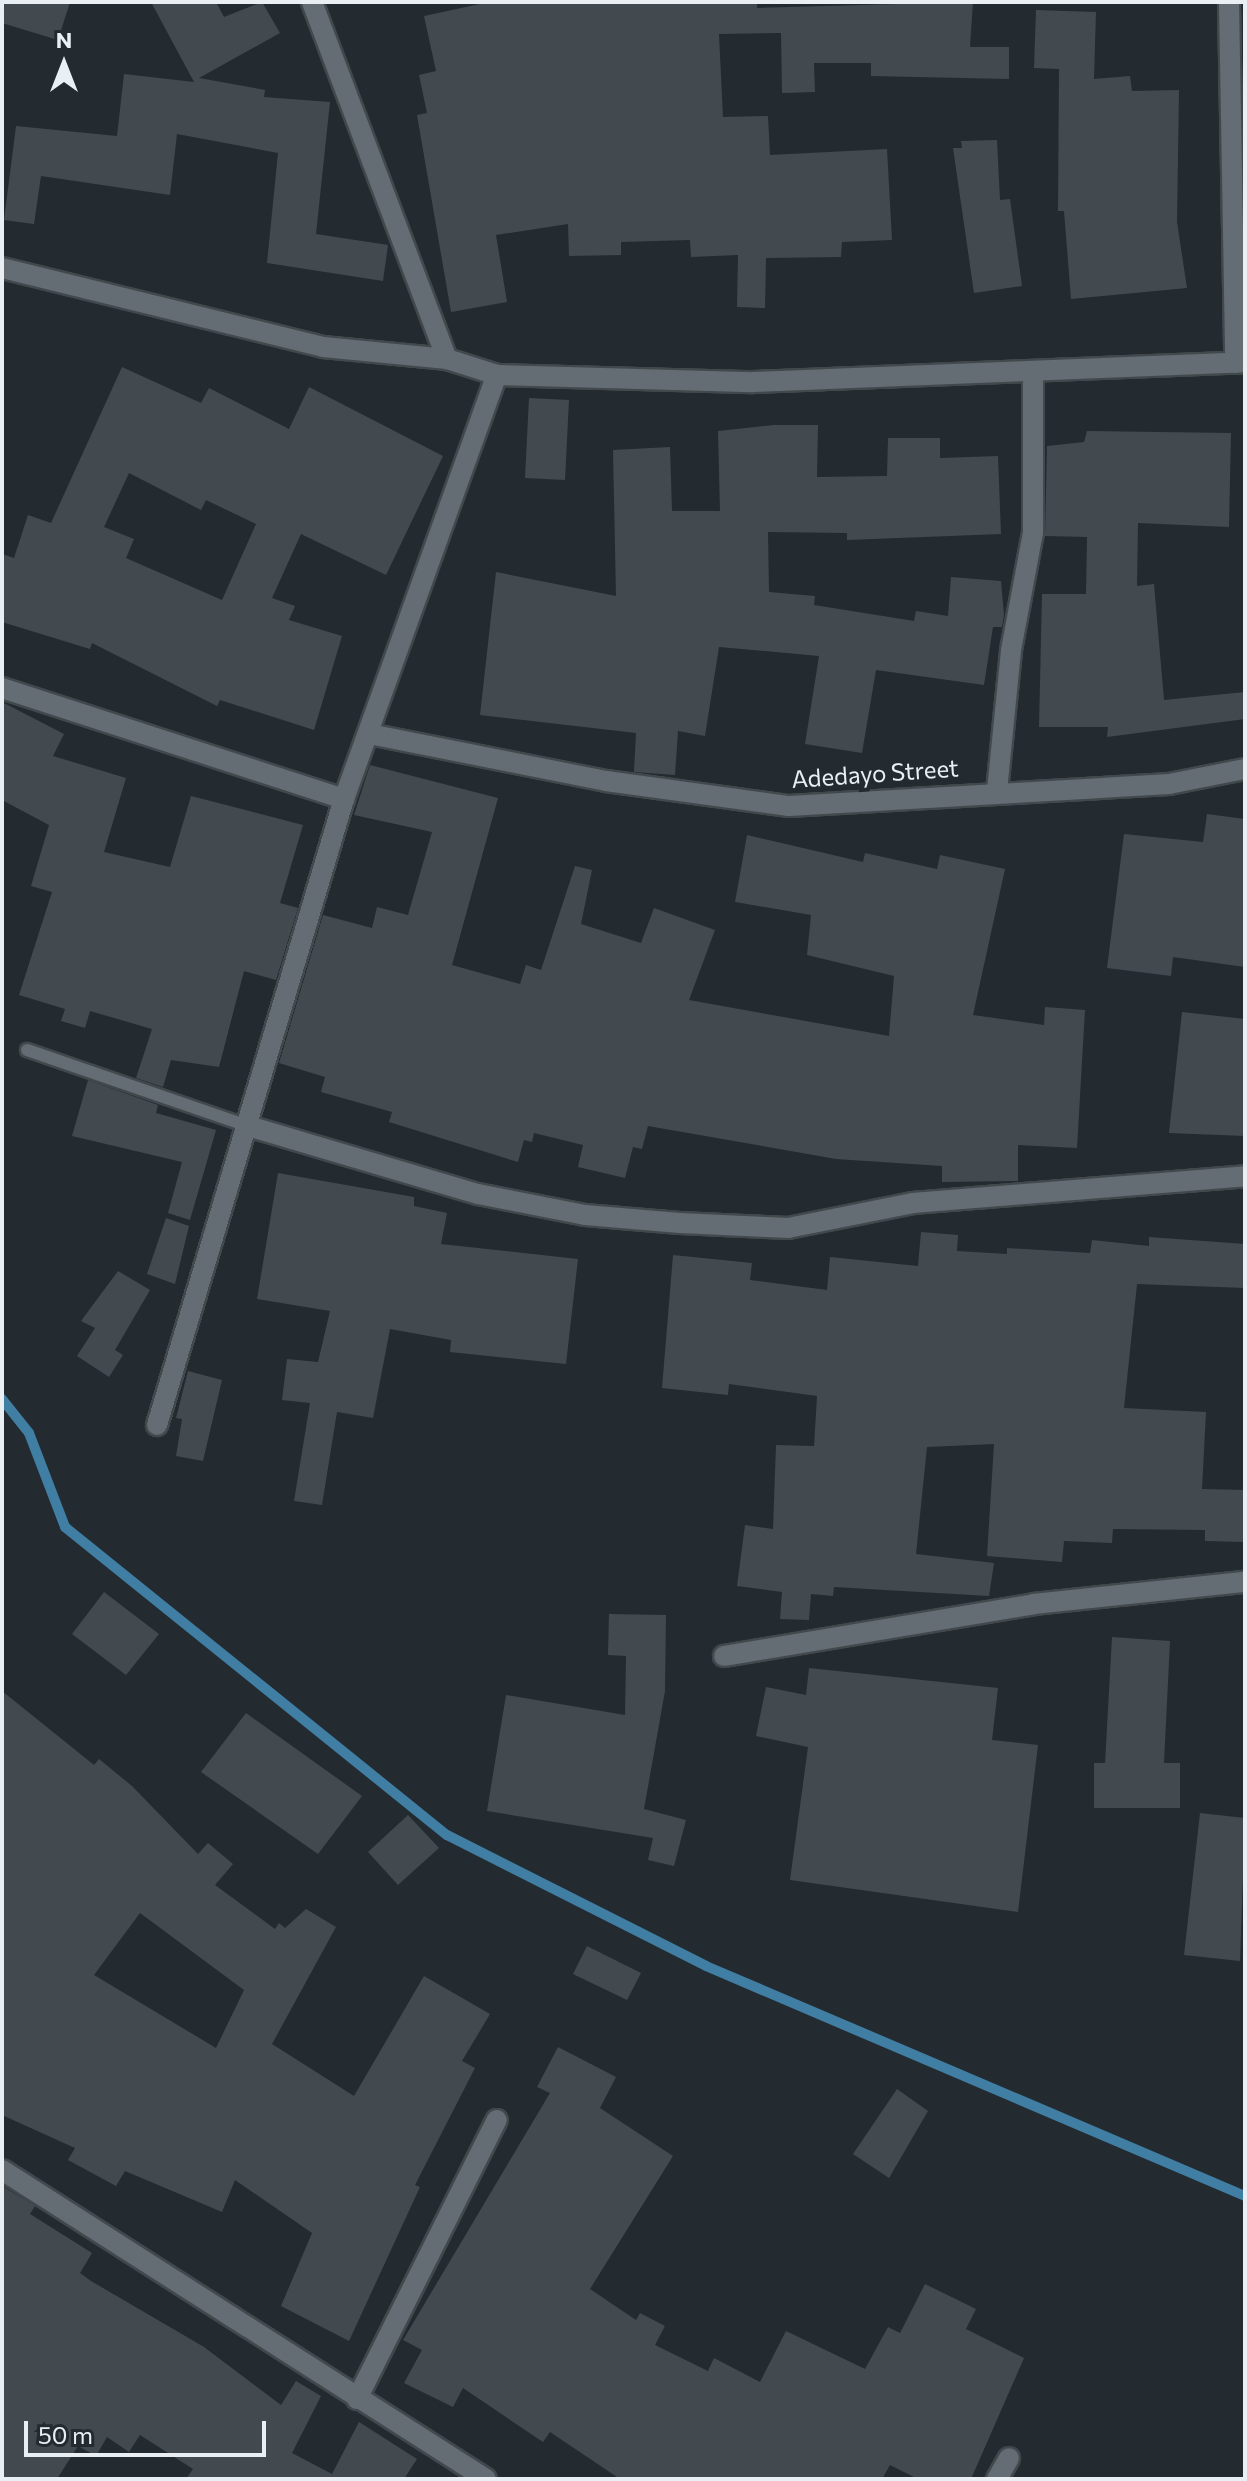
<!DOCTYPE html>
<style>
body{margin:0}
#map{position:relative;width:1247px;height:2481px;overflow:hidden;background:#232b31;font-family:Commissioner,sans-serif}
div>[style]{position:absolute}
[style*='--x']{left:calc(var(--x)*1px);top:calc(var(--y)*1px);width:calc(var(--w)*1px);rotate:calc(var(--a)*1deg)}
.stream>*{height:10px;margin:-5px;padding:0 5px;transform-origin:5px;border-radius:5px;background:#407ea3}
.building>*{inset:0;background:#424a50}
.roads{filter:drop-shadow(2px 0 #41494d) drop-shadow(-2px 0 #41494d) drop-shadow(0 2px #41494d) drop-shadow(0 -2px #41494d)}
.service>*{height:12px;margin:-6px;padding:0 6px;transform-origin:6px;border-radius:6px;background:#646d73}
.minor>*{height:20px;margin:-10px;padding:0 10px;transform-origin:10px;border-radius:10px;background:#646d73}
.secondary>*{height:20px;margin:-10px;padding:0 10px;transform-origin:10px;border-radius:10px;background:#646d73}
span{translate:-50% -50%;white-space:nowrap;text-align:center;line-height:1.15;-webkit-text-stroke:8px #232b31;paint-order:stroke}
.street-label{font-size:24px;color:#eaeff3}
.frame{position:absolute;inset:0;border:4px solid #eaeff3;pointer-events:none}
.north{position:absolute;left:24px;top:24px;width:80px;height:80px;-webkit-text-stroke:6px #232b31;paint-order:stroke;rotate:0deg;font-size:22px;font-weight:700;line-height:32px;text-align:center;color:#eaeff3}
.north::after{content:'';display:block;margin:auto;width:28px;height:36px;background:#eaeff3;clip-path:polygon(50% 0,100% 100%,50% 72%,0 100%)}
.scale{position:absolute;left:24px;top:2421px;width:242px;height:36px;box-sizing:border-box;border:4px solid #eaeff3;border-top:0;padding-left:10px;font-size:24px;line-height:28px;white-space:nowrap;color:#eaeff3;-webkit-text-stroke:6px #232b31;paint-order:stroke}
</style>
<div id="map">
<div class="stream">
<i style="--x:2;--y:1399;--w:43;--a:51.5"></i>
<i style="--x:29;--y:1433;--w:101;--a:69"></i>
<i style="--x:65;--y:1527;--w:491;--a:38.9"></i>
<i style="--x:447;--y:1835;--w:290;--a:26.8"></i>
<i style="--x:706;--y:1966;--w:586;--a:23.11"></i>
</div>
<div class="building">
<i style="clip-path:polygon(2px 2px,70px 2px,58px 40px,2px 23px)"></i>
<i style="clip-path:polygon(151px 2px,216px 2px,224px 17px,262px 2px,280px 33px,199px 78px,265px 90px,264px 97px,330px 102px,316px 234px,388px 245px,383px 281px,267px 263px,278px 153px,177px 134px,170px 195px,41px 176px,34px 224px,4px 220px,16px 126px,117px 136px,124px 74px,194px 82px)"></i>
<i style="clip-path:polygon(489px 2px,757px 2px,757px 8px,973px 2px,970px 47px,1009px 47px,1009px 79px,871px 76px,871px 63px,814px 63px,815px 92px,782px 93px,781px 33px,719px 34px,723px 117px,768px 116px,770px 155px,887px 149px,892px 240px,842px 242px,841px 257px,766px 258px,765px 308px,737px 307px,738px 255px,691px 257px,690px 240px,621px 242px,621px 255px,569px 256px,568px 224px,496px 235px,507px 302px,451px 312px,417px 115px,427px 113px,419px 75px,436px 71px,424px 16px)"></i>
<i style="clip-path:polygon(1036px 10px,1096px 12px,1094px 79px,1130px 76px,1132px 91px,1179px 90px,1177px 222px,1187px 288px,1071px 299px,1064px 211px,1058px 211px,1059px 69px,1034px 68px)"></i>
<i style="clip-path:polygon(997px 140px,1000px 200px,1010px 199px,1022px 286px,974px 293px,953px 148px,962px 148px,961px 141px)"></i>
<i style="clip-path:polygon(evenodd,122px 367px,201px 403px,209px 388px,289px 429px,309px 387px,443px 456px,386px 575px,301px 534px,272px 598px,295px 606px,289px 620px,342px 636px,314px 730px,220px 700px,217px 706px,92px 643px,90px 649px,2px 622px,2px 554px,14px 558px,28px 515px,51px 523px,122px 367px,129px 473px,201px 510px,206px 500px,256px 524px,222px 600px,126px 558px,134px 539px,104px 527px,129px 473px)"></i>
<i style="clip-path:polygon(529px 398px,569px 400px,565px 480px,525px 478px)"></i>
<i style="clip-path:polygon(774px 425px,818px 425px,817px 477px,887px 476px,888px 438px,940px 438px,940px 458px,998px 456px,1001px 534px,847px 540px,847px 533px,768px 532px,769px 592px,815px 596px,814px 605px,914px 621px,916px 611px,948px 616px,951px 577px,1001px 581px,1004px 615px,1002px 627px,993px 627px,984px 685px,876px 670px,862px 753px,805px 744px,819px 656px,719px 647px,705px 736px,678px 731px,675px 775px,634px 772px,636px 733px,480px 715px,496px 572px,616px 596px,613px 450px,670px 447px,672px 511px,720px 511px,718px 431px)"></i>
<i style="clip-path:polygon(1087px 431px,1231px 433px,1229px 527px,1138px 523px,1137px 586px,1154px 584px,1164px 700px,1245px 692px,1245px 719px,1107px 737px,1108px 727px,1039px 727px,1042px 594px,1086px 594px,1087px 537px,1045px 536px,1047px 446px,1084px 442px)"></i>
<i style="clip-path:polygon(2px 702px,64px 734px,53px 756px,126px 778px,104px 852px,170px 867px,191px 796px,303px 825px,280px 903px,298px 908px,276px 980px,244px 971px,219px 1067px,171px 1060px,163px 1087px,136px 1078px,152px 1029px,90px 1011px,85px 1028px,61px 1021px,65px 1009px,19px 995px,52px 892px,31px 886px,49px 825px,2px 800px)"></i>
<i style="clip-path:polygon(370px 765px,498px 798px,452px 965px,520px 984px,526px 965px,541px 970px,575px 866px,592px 870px,581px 924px,641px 943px,654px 908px,715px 930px,689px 1000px,889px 1036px,894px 976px,807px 955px,811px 915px,735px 902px,747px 835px,863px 862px,865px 853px,937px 869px,940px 855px,1005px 869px,973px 1015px,1044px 1025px,1045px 1007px,1085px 1010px,1077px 1148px,1018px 1145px,1018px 1181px,942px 1182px,942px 1166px,836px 1159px,648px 1126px,642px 1149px,633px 1147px,625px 1178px,578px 1167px,583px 1145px,534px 1133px,532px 1142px,524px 1140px,518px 1162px,389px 1122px,392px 1112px,321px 1092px,325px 1077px,279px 1063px,323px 915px,372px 928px,377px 907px,408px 915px,432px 832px,354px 815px)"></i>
<i style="clip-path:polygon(1207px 814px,1245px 819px,1245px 967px,1173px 957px,1171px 976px,1107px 968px,1124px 834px,1203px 842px)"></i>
<i style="clip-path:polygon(1182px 1012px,1245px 1019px,1245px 1136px,1169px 1133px)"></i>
<i style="clip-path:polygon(88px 1080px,158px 1105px,156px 1113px,216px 1130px,190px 1220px,168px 1213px,182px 1162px,72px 1136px)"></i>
<i style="clip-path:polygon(278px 1173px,414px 1197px,414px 1206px,447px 1213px,441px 1244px,578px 1259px,566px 1364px,450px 1352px,451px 1340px,390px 1329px,373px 1418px,337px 1412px,322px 1505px,294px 1501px,310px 1403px,282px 1400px,287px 1359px,318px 1362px,330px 1311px,257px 1299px)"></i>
<i style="clip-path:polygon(166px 1218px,189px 1226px,175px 1284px,147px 1274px)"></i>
<i style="clip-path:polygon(921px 1232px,958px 1235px,957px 1251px,1007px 1254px,1007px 1248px,1090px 1253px,1092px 1240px,1149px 1246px,1149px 1237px,1245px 1244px,1245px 1288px,1137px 1284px,1124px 1408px,1206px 1412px,1202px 1489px,1245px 1490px,1244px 1542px,1205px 1541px,1205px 1530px,1113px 1529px,1112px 1543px,1064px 1541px,1062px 1562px,987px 1556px,994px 1444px,927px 1447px,916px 1554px,994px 1563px,989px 1596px,834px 1587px,833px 1596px,811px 1594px,809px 1620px,780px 1619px,782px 1592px,737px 1586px,745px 1525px,773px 1529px,776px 1445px,814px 1446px,817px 1396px,729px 1384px,728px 1395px,662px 1388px,673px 1255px,752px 1263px,750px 1280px,827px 1290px,830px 1257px,918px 1266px)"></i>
<i style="clip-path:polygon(118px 1271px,150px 1290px,115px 1350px,123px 1355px,109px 1377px,77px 1356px,95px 1328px,81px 1321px)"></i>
<i style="clip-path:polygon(188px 1371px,222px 1380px,203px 1461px,176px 1456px,182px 1419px,176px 1418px)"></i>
<i style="clip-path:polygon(104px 1592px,159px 1634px,126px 1675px,72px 1634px)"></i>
<i style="clip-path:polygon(609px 1614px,666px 1615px,665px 1691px,644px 1809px,686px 1820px,674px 1866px,648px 1860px,653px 1838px,487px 1811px,506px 1695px,625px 1715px,626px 1656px,608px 1655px)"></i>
<i style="clip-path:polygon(1112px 1637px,1170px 1641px,1164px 1763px,1180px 1763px,1180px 1808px,1094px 1808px,1094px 1763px,1105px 1763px)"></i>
<i style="clip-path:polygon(809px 1668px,998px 1688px,992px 1740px,1038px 1745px,1018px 1912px,790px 1880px,808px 1747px,756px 1736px,766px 1687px,806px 1695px)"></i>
<i style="clip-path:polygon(evenodd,2px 1691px,94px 1765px,99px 1759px,132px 1786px,198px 1854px,208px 1843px,233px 1864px,215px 1885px,275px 1929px,279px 1923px,285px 1928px,306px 1909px,336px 1927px,272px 2044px,354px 2096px,424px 1976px,490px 2014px,462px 2061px,475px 2068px,415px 2185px,420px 2187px,349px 2341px,281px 2306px,312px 2233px,235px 2180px,222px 2212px,125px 2171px,116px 2186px,68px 2160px,75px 2148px,2px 2115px,2px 1691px,140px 1913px,244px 1990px,216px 2048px,94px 1975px,140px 1913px)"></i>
<i style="clip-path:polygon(246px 1713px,362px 1796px,318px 1854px,201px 1772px)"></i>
<i style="clip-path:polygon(1200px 1813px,1245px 1818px,1240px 1961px,1184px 1955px)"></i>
<i style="clip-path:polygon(408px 1815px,439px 1848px,398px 1885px,368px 1852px)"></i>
<i style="clip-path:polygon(587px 1946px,641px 1973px,627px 2000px,573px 1974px)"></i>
<i style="clip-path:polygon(558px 2047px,616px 2077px,600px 2108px,673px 2156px,590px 2289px,636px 2320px,640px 2313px,665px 2326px,655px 2345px,708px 2371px,714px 2358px,760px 2382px,786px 2331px,865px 2369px,888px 2327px,900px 2333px,925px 2284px,976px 2309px,966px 2329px,1024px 2358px,971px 2479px,918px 2479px,890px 2465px,882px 2479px,620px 2479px,550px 2432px,543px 2442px,463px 2388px,453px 2407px,404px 2383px,422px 2350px,403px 2340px,550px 2093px,537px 2087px)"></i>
<i style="clip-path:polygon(897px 2089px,928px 2111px,889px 2178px,853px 2154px)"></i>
<i style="clip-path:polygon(2px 2186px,35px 2206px,30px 2214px,92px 2253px,80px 2273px,91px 2281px,204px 2347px,281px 2405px,296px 2381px,321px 2396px,292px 2453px,332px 2474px,359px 2422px,417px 2459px,404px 2479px,186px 2479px,193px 2469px,140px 2435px,129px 2452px,107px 2437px,96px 2456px,78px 2446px,57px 2479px,2px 2479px)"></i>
</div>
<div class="roads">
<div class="service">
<i style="--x:27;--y:1050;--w:234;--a:19"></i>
</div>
<div class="minor">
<i style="--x:312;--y:2;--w:382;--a:69.3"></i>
<i style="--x:1229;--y:2;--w:361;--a:89"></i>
<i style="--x:2;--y:688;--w:360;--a:18"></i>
<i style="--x:369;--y:734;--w:242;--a:11.2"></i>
<i style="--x:606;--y:781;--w:185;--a:7.8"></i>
<i style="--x:789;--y:806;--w:381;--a:-3.3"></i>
<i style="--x:1169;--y:784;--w:77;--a:-11.2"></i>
<i style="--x:997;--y:791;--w:142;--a:-84.3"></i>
<i style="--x:1011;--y:650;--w:120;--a:-79.4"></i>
<i style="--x:1033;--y:532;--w:159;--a:-90"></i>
<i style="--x:248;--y:1126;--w:240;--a:16.5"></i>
<i style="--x:478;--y:1194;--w:109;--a:11.1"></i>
<i style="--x:585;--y:1215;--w:95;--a:4.8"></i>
<i style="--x:680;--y:1223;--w:108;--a:2.7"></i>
<i style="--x:788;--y:1228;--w:127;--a:-11.3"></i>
<i style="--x:913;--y:1203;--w:333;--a:-4.6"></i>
<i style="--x:157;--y:1425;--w:653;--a:-73.37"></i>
<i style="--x:344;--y:799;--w:451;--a:-70.2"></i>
<i style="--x:724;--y:1656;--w:314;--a:-9.5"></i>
<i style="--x:1034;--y:1604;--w:212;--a:-6"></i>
<i style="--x:2;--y:2170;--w:574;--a:32.56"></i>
<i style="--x:357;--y:2399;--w:312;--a:-63.4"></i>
<i style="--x:997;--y:2479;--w:24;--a:-60"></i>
</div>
<div class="secondary">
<i style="--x:2;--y:268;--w:331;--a:13.8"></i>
<i style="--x:323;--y:347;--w:125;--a:5.5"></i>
<i style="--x:447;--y:359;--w:52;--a:17.7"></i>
<i style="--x:497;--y:375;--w:256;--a:1.6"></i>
<i style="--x:753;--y:382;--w:492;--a:-2.3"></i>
</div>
</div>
<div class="street-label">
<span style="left:875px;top:773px;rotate:-4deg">Adedayo Street</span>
</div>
<div class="frame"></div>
<div class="north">N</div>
<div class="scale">50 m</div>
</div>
